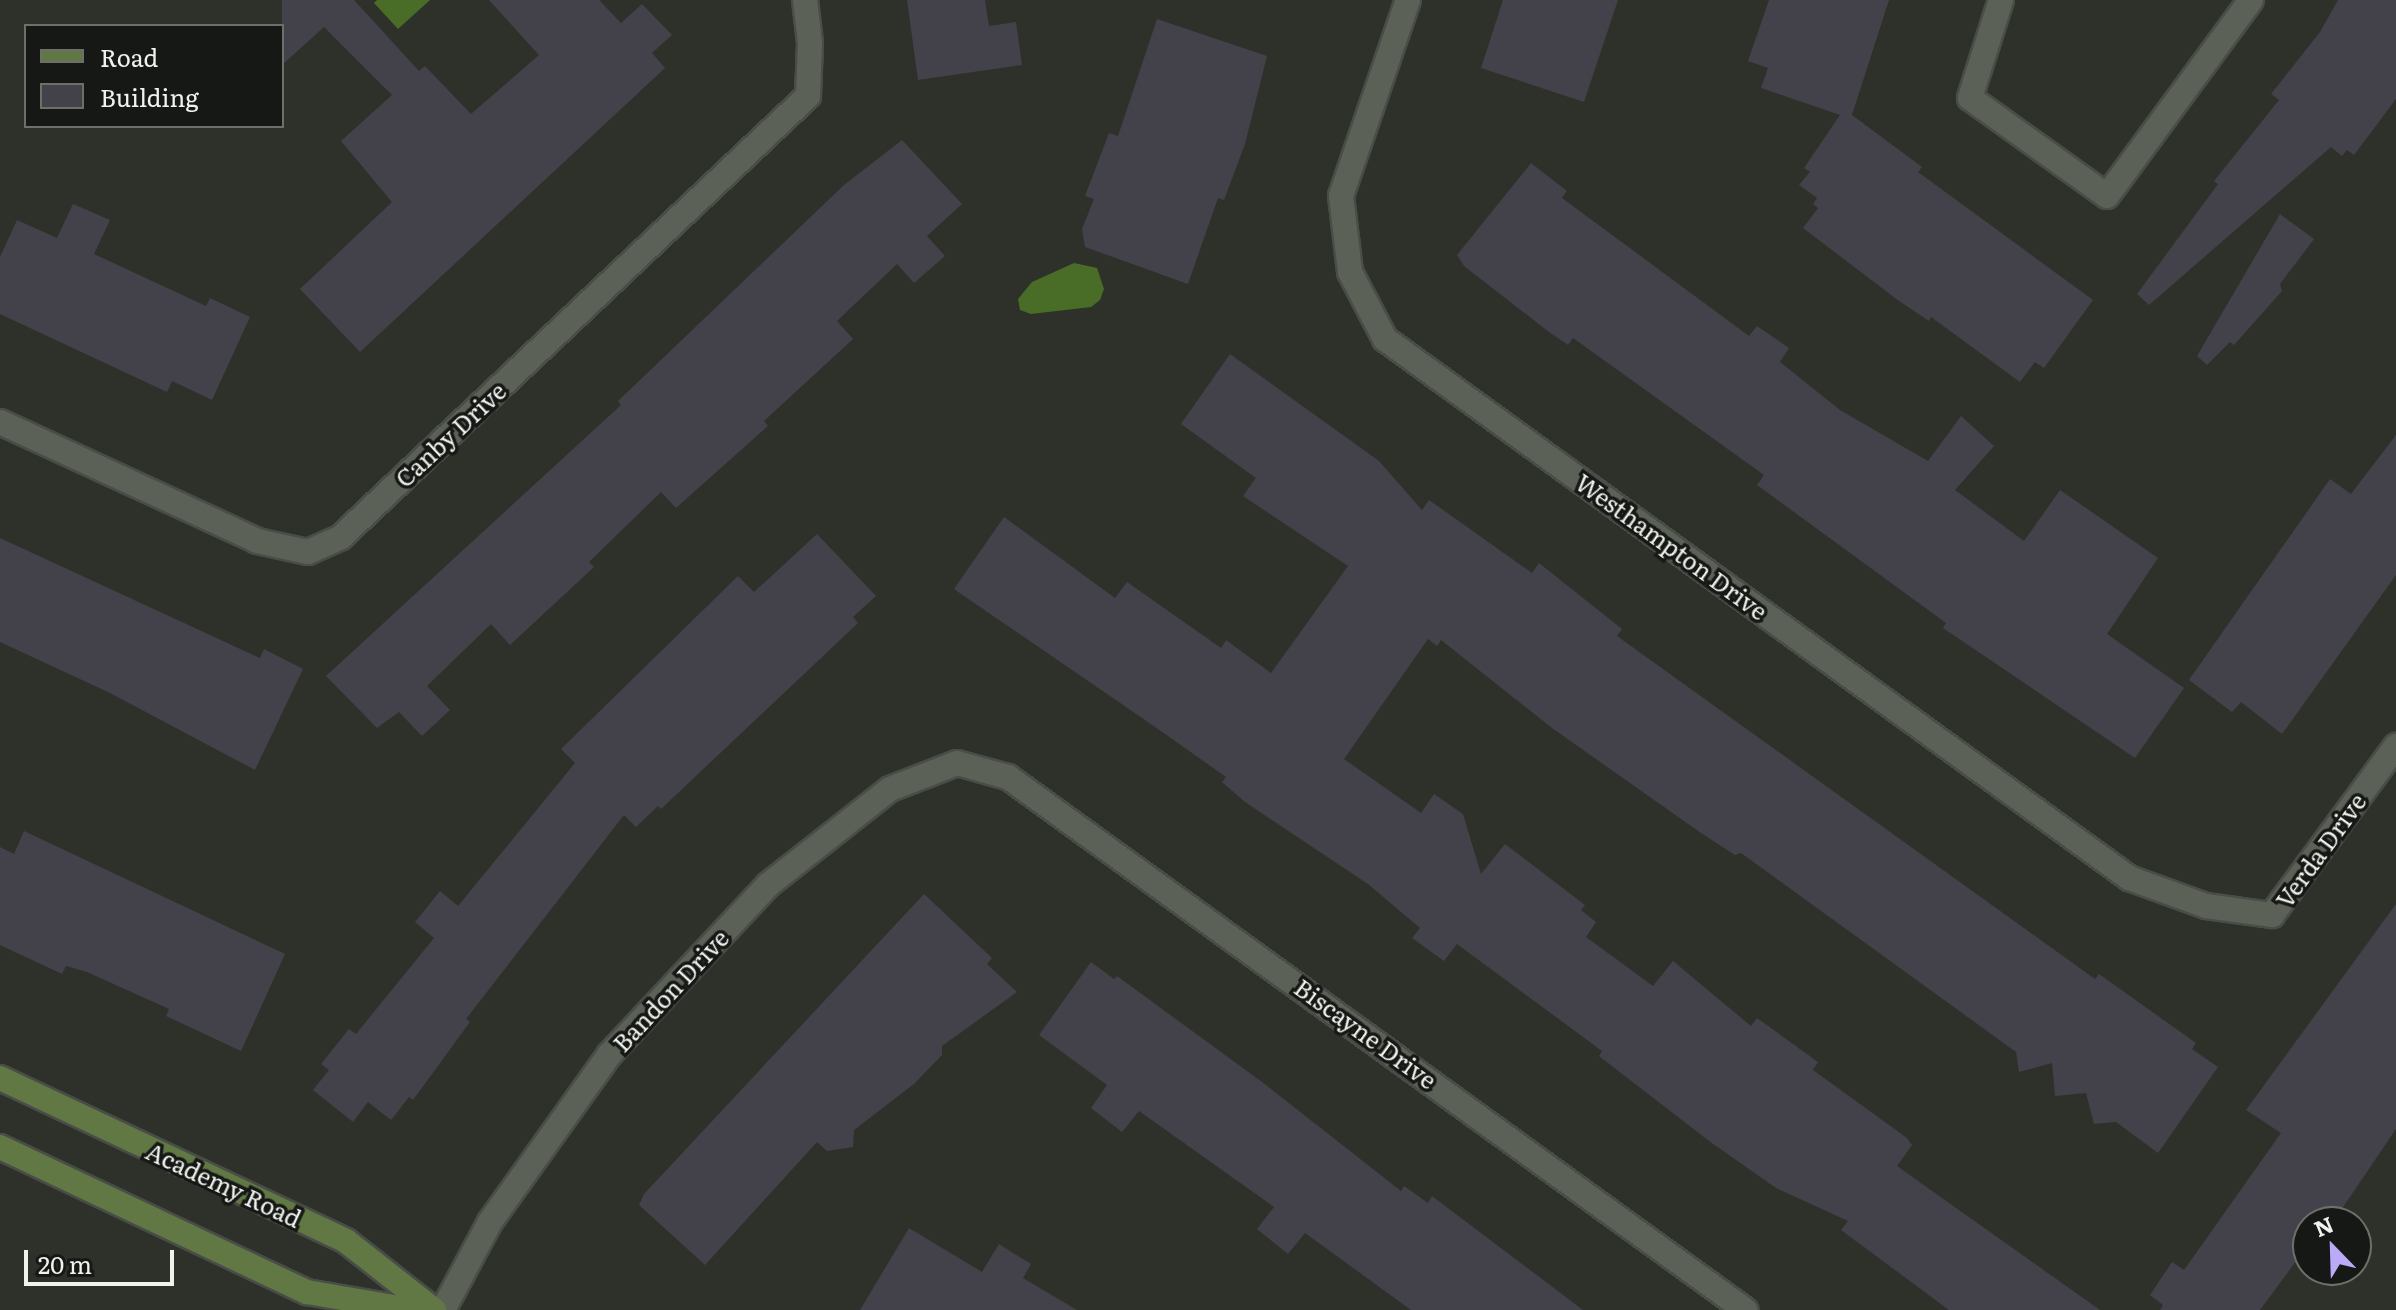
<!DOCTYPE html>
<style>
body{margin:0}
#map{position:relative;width:2396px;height:1310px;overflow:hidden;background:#2d312a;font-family:Literata,serif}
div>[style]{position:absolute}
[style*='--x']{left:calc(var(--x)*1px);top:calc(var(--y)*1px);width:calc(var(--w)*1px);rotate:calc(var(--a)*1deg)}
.water>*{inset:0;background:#496c27}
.building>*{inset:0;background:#43414a}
.roads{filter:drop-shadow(2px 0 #494d47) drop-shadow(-2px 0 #494d47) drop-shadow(0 2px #494d47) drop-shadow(0 -2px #494d47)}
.street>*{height:24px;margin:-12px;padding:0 12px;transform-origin:12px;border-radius:12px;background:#5c6158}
.secondary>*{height:24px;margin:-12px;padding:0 12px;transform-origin:12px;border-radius:12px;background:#617845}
span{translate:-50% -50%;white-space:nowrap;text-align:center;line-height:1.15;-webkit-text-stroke:7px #161815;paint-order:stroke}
.street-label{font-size:24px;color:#eff2ed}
.legend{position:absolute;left:24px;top:24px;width:260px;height:104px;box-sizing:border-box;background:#161815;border:2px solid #6d6f6b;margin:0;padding:10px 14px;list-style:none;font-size:24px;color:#eff2ed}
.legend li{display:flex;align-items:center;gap:16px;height:40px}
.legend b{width:40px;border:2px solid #6d6f6b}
.north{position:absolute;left:2292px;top:1206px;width:80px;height:80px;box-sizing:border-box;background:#161815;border:2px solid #6d6f6b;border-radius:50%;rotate:337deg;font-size:22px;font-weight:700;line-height:32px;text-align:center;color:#eff2ed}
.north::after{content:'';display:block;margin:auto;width:28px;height:36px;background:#baaaf7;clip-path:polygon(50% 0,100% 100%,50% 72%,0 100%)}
.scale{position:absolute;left:24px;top:1250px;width:150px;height:36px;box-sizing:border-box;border:4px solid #eff2ed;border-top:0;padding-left:10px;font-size:24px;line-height:28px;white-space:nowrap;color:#eff2ed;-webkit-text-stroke:6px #161815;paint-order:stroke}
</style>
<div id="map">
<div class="water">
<i style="clip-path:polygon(377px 0,430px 0,398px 29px,374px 3px)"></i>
<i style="clip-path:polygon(1074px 263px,1097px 268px,1104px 289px,1100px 300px,1091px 307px,1031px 314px,1020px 310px,1018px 299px,1032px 282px)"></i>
</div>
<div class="building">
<i style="clip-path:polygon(282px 0,354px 0,419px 71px,425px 66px,471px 114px,539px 55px,489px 0,599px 0,621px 23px,642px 4px,672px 35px,652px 53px,665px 68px,360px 352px,300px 289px,392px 202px,341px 141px,392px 95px,324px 27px,282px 65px)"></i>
<i style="clip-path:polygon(907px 0,985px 0,989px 26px,1016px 22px,1022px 65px,918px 80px)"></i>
<i style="clip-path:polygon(1503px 0,1618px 0,1584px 102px,1481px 68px)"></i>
<i style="clip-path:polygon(1769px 0,1889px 0,1852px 115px,1922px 167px,1918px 172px,2093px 300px,2044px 368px,2035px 362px,2020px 382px,1931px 317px,1929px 321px,1899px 301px,1803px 228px,1818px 208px,1813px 204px,1817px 198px,1799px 185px,1810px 172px,1804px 168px,1840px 115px,1761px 88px,1768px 68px,1748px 61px)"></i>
<i style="clip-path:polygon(2338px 0,2396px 0,2396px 99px,2354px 155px,2347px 150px,2342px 156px,2331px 147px,2149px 305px,2137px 294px,2218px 184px,2214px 181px,2279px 100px,2271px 94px,2320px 32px)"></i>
<i style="clip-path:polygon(1157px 19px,1267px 56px,1245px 144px,1224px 200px,1218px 198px,1188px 284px,1085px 247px,1082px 229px,1094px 199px,1085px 196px,1109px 133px,1118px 136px)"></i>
<i style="clip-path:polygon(902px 140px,962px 204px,927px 236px,945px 256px,914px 283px,897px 264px,837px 321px,853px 339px,764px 421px,768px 426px,676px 508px,661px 492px,589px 562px,594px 567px,510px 645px,491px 624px,427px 686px,450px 710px,422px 736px,399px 712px,377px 728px,326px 676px,621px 405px,618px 401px,844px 185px)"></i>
<i style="clip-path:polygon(1531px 163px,1567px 191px,1562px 198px,1749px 336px,1757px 326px,1789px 348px,1780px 362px,1840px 410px,1928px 461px,1961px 416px,1994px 446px,1955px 490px,2024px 541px,2060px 490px,2158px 558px,2107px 634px,2184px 688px,2135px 758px,1943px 628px,1946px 623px,1757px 485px,1764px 475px,1573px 338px,1568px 345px,1549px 332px,1464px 266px,1457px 255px)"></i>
<i style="clip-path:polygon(73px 204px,110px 220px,94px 254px,206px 306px,210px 298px,250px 317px,212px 400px,172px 381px,167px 392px,0 314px,0 257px,17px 220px,57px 238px)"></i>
<i style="clip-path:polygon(2280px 214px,2314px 239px,2280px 284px,2282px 291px,2234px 345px,2230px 342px,2207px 365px,2197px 356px)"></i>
<i style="clip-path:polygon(1230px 354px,1379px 461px,1422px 510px,1429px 500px,1532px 573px,1539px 563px,1622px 629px,1617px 636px,2095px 979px,2099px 974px,2196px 1043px,2192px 1049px,2218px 1067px,2158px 1153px,2116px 1122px,2094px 1124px,2086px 1093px,2055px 1096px,2052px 1063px,2019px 1072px,2016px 1052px,1741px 853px,1735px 855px,1701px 833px,1552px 728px,1441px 640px,1437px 646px,1428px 639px,1344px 759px,1421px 813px,1434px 794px,1463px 814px,1481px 874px,1505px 844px,1585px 905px,1581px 910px,1596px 922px,1586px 937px,1653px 986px,1673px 961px,1751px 1026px,1757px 1018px,1818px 1062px,1813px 1070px,1907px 1138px,1912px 1145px,1897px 1166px,2100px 1310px,1949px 1310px,1841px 1230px,1848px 1221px,1776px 1188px,1709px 1141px,1599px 1056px,1602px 1051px,1457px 944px,1444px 961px,1412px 938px,1420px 928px,1368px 884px,1245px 802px,1222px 782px,1226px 777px,1158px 729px,954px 589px,1004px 517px,1115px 598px,1127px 582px,1221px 648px,1226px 640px,1271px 673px,1348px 566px,1243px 496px,1256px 478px,1181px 424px)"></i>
<i style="clip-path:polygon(2396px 435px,2396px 575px,2282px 734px,2241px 702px,2232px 712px,2189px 680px,2330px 479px,2351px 494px)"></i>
<i style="clip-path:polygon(817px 534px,876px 596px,853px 617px,858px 623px,661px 809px,658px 806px,636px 827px,624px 815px,466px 1019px,470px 1022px,413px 1100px,409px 1097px,391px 1120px,368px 1102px,353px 1122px,313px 1090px,329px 1070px,321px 1064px,349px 1029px,356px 1034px,434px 938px,415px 922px,440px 891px,458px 906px,575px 763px,561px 749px,738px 576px,754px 592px)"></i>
<i style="clip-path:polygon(0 538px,260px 658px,264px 649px,303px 669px,255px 770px,110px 693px,0 642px)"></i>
<i style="clip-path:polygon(24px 831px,285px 954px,241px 1051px,166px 1016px,169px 1009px,87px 972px,66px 966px,62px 974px,0 945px,0 847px,14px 854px)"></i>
<i style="clip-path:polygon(924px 894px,992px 958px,987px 964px,1017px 992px,942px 1046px,942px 1055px,914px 1084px,854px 1130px,853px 1147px,827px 1151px,817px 1142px,705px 1265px,639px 1205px,644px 1194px)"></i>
<i style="clip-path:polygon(2396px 904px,2396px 1129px,2333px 1222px,2308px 1222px,2308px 1245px,2260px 1310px,2160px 1310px,2163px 1305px,2150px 1295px,2172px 1262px,2184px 1270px,2281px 1133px,2246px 1110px)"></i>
<i style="clip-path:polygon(1091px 962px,1114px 979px,1117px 976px,1262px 1082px,1401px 1191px,1404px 1186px,1428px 1203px,1432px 1196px,1583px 1310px,1411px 1310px,1305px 1233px,1288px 1254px,1257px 1229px,1274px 1207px,1139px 1111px,1122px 1132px,1091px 1108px,1107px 1085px,1039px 1035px)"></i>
<i style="clip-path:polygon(909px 1228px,982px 1272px,999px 1244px,1031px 1264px,1023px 1278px,1077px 1310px,860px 1310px)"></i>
</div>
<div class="roads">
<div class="street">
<i style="--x:1408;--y:0;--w:207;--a:108.9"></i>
<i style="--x:1341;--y:196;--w:77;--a:83.2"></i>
<i style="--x:1350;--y:272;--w:76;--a:62.4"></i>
<i style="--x:1385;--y:339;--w:919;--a:35.92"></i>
<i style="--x:2129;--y:878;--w:82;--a:20"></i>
<i style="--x:2206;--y:906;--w:67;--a:7.8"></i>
<i style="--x:2272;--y:915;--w:210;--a:-53.7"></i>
<i style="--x:2001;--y:0;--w:103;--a:107.6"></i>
<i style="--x:1970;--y:98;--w:168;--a:35.6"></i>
<i style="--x:2107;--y:196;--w:243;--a:-53.7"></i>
<i style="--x:0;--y:422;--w:283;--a:24.8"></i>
<i style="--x:257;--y:541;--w:52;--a:12.2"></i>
<i style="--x:308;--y:552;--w:36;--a:-24"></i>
<i style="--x:341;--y:537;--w:642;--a:-43.36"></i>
<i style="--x:808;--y:96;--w:53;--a:-87.8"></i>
<i style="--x:810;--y:43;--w:43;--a:-96.6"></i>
<i style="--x:443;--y:1310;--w:100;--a:-61.9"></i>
<i style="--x:490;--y:1222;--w:206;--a:-54.5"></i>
<i style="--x:610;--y:1054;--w:231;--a:-46.9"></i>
<i style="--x:768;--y:885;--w:155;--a:-38.2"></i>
<i style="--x:890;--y:789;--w:72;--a:-21.2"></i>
<i style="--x:957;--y:763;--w:53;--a:15.4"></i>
<i style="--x:1008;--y:777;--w:910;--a:35.87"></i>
</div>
<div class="secondary">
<i style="--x:0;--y:1078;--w:382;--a:25.2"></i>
<i style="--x:346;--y:1241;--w:112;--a:38.1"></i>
<i style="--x:0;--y:1147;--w:340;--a:25.3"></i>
<i style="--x:307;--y:1292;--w:106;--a:9.8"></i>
</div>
</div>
<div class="street-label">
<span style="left:450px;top:434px;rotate:-43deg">Canby Drive</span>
<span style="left:1672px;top:546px;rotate:36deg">Westhampton Drive</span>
<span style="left:2320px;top:850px;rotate:-54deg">Verda Drive</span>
<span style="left:670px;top:990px;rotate:-47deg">Bandon Drive</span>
<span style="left:1366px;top:1033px;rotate:36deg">Biscayne Drive</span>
<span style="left:224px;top:1184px;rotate:25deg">Academy Road</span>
</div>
<ul class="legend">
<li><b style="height:10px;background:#617845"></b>Road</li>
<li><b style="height:22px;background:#43414a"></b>Building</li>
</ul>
<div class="north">N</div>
<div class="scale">20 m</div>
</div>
